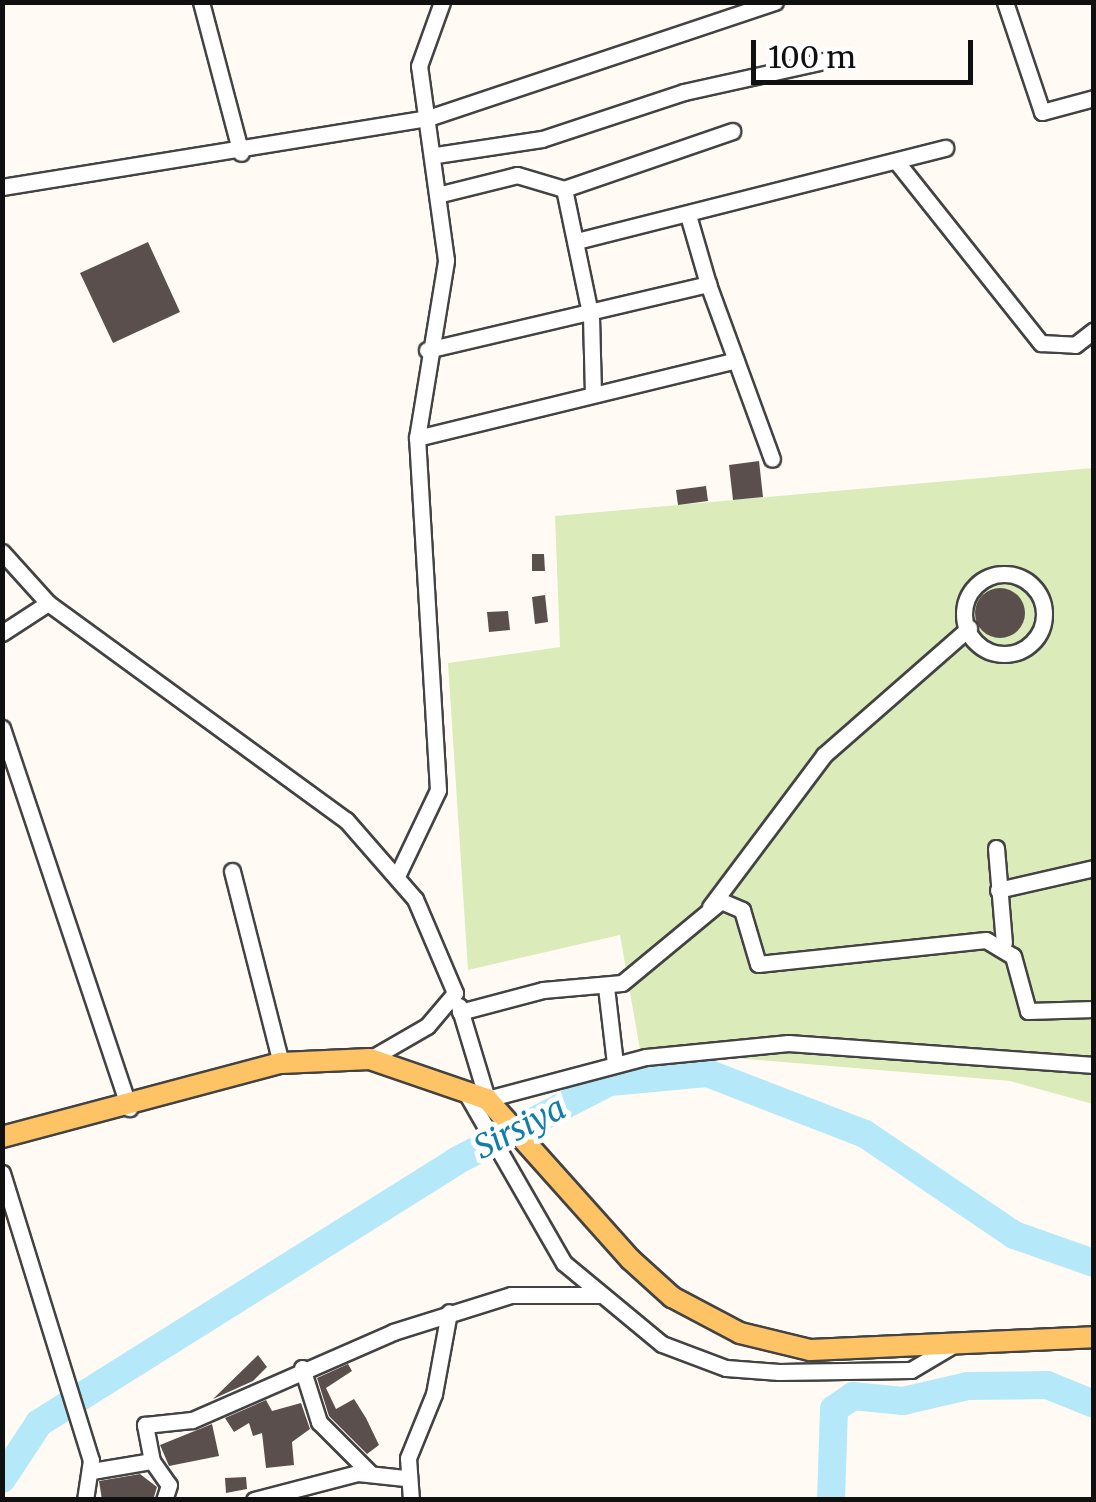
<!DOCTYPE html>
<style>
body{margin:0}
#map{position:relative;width:1096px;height:1502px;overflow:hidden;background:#fffbf4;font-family:Merriweather,serif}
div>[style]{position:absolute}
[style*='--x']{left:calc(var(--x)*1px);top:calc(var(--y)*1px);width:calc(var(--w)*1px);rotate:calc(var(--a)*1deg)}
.green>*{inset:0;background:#dbecba}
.river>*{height:28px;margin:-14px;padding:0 14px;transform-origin:14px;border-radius:14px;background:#b5e9f9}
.building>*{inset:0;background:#5a4f4c}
.round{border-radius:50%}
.roads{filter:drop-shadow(2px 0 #434343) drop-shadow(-2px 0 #434343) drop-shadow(0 2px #434343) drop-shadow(0 -2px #434343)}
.minor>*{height:15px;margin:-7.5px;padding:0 7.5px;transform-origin:7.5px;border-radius:7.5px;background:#fff}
.minor>.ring{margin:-7.5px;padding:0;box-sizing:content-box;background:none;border:15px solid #fff;border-radius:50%}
.major>*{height:20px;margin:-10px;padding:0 10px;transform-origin:10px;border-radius:10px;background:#fec365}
span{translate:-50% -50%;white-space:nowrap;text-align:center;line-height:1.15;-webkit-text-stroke:10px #fff;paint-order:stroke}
.water-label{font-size:32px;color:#127daa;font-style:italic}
.frame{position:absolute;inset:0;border:5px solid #101010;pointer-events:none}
.scale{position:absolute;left:751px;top:40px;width:222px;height:45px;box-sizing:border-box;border:5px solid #101010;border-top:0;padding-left:12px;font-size:30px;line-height:35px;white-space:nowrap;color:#101010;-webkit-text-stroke:8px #fff;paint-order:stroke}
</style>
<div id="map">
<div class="green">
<i style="clip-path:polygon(1093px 468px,1093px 1104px,1010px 1081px,640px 1050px,620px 935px,468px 970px,448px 663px,560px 647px,555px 516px)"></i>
</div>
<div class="river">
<i style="--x:2;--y:1479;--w:67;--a:-56.5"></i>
<i style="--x:39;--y:1423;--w:492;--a:-32.1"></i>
<i style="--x:456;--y:1161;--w:173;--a:-27.2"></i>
<i style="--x:610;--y:1082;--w:97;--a:-5.3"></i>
<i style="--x:707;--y:1073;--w:169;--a:21.1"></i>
<i style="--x:865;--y:1134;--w:180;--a:34.1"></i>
<i style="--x:1014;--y:1235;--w:85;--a:19.3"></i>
<i style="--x:831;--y:1500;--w:91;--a:-88.1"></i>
<i style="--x:834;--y:1409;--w:23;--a:-34"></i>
<i style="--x:853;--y:1396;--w:50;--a:5.7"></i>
<i style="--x:903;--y:1401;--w:67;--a:-13"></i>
<i style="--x:968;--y:1386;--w:79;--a:-0.7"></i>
<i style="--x:1047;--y:1385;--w:51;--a:22"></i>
</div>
<div class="building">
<i style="clip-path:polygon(148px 242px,180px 312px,113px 343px,80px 273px)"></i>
<i style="clip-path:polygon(759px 461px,763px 497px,733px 500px,729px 465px)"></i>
<i style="clip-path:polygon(706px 486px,708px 501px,678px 505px,676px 490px)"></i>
<i style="clip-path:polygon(532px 554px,544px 554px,545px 571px,532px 571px)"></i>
<i class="round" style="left:975px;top:588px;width:50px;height:50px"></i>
<i style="clip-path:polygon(545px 595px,548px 622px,535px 624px,532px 597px)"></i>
<i style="clip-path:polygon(508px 611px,510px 630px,489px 632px,487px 612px)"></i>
<i style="clip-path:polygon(258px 1355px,267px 1367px,253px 1381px,213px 1399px)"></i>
<i style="clip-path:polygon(348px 1364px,352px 1371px,326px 1388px,336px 1409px,354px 1399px,366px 1418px,379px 1445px,367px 1454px,329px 1416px,317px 1378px)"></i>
<i style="clip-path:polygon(266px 1400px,272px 1411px,301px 1403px,310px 1429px,292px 1442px,294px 1465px,266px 1468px,262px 1433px,253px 1436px,249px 1423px,234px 1432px,225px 1418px)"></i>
<i style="clip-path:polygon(212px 1424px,219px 1456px,169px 1466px,160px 1445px)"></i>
<i style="clip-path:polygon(140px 1474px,157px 1487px,153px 1500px,102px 1500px,99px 1481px)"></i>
<i style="clip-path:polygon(246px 1477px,247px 1489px,226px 1493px,225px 1478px)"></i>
</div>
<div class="roads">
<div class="minor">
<i style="--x:201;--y:2;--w:156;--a:75.2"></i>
<i style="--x:1005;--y:2;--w:116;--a:71.4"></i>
<i style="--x:1042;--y:112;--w:54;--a:-15.1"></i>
<i style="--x:436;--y:155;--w:107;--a:-8.6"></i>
<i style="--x:542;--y:139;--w:150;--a:-18.3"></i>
<i style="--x:684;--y:92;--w:143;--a:-12.5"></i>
<i style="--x:896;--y:161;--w:233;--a:51.5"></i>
<i style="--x:1041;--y:343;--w:34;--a:3"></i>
<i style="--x:1075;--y:345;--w:24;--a:-38"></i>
<i style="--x:2;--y:187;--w:432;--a:-9.2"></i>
<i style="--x:428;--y:118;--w:366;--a:-18.5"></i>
<i style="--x:441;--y:194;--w:78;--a:-14"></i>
<i style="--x:517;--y:175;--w:49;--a:16.6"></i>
<i style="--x:688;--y:215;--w:72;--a:73.8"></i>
<i style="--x:577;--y:241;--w:380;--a:-14.2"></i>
<i style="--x:427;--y:350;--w:289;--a:-13.2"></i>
<i style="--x:708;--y:284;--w:186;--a:69.9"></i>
<i style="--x:593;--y:393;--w:75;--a:-91.5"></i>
<i style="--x:591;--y:318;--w:132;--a:-101.8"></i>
<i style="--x:564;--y:189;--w:178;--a:-19"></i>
<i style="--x:417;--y:438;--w:328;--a:-13.7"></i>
<i style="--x:2;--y:552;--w:69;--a:48"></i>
<i style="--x:48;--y:603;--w:369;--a:36.1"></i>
<i style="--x:346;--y:820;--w:105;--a:48.9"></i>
<i style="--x:415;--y:899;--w:102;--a:66.9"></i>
<i style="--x:455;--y:993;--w:43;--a:130.3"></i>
<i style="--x:427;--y:1026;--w:66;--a:149.9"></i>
<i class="ring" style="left:964px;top:574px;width:65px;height:65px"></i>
<i style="--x:2;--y:633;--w:55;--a:-33.1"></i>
<i style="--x:2;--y:728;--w:401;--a:71.5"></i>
<i style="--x:996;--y:848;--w:95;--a:85.2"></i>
<i style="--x:232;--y:871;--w:198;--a:75.7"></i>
<i style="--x:397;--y:876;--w:95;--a:-64.5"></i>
<i style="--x:438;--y:790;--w:353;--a:-93.4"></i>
<i style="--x:417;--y:438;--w:180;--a:-80.7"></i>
<i style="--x:446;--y:260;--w:196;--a:-97.9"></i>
<i style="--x:419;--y:66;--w:68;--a:-70.2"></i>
<i style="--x:998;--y:890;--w:98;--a:-12.9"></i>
<i style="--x:710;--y:907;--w:190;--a:-53.1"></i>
<i style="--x:824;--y:755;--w:193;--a:-41.2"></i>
<i style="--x:606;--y:987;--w:78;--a:83.3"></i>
<i style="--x:459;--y:1006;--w:97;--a:73.2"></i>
<i style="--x:487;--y:1099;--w:164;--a:-14.8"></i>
<i style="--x:646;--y:1057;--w:143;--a:-5.6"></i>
<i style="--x:788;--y:1043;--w:307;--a:4.1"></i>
<i style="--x:460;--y:1012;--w:86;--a:-14.8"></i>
<i style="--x:543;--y:990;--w:79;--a:-5.1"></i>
<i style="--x:622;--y:983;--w:129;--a:-39.6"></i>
<i style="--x:721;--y:901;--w:23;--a:23"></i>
<i style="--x:742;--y:910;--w:56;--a:73.5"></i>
<i style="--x:758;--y:964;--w:229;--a:-6"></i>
<i style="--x:986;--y:940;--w:31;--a:31"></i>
<i style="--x:1013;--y:956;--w:57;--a:74.7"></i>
<i style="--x:1028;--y:1011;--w:66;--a:-1.7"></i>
<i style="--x:465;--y:1091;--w:198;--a:60.1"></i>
<i style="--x:564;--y:1263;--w:127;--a:39.6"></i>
<i style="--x:662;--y:1344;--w:68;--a:20.6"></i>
<i style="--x:726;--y:1368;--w:53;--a:4.3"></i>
<i style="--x:779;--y:1372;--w:132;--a:-0.9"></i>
<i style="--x:911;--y:1370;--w:51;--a:-30.6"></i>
<i style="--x:2;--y:1173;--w:300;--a:72.8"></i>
<i style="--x:91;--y:1460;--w:40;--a:98.5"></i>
<i style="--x:302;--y:1368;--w:57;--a:72.5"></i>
<i style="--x:319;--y:1422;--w:71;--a:45"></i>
<i style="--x:152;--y:1461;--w:37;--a:-101"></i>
<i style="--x:145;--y:1425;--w:47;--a:-6.1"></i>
<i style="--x:192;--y:1420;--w:219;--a:-23.6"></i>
<i style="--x:393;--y:1332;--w:124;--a:-17.4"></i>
<i style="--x:511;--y:1295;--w:88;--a:0"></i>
<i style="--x:92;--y:1471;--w:61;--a:-9.5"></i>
<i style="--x:152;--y:1461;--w:29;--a:55"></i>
<i style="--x:169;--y:1485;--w:16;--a:108"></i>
<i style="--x:254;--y:1500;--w:107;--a:-14.6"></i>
<i style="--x:358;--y:1473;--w:47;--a:6.1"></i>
<i style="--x:411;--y:1500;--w:42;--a:-94.1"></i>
<i style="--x:408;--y:1458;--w:69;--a:-67.9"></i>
<i style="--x:434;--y:1394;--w:83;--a:-79.6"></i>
</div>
<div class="major">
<i style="--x:2;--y:1137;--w:289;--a:-14.9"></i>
<i style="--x:281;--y:1063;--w:89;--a:-2.6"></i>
<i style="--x:370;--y:1059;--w:124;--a:18.9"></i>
<i style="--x:487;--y:1099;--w:215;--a:48.2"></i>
<i style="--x:630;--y:1259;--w:57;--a:42.1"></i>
<i style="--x:672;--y:1297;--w:77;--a:27.9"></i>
<i style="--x:740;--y:1333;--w:72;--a:13.7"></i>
<i style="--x:810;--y:1350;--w:284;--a:-2.6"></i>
</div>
</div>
<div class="water-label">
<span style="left:520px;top:1128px;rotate:-27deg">Sirsiya</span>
</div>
<div class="frame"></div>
<div class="scale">100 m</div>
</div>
